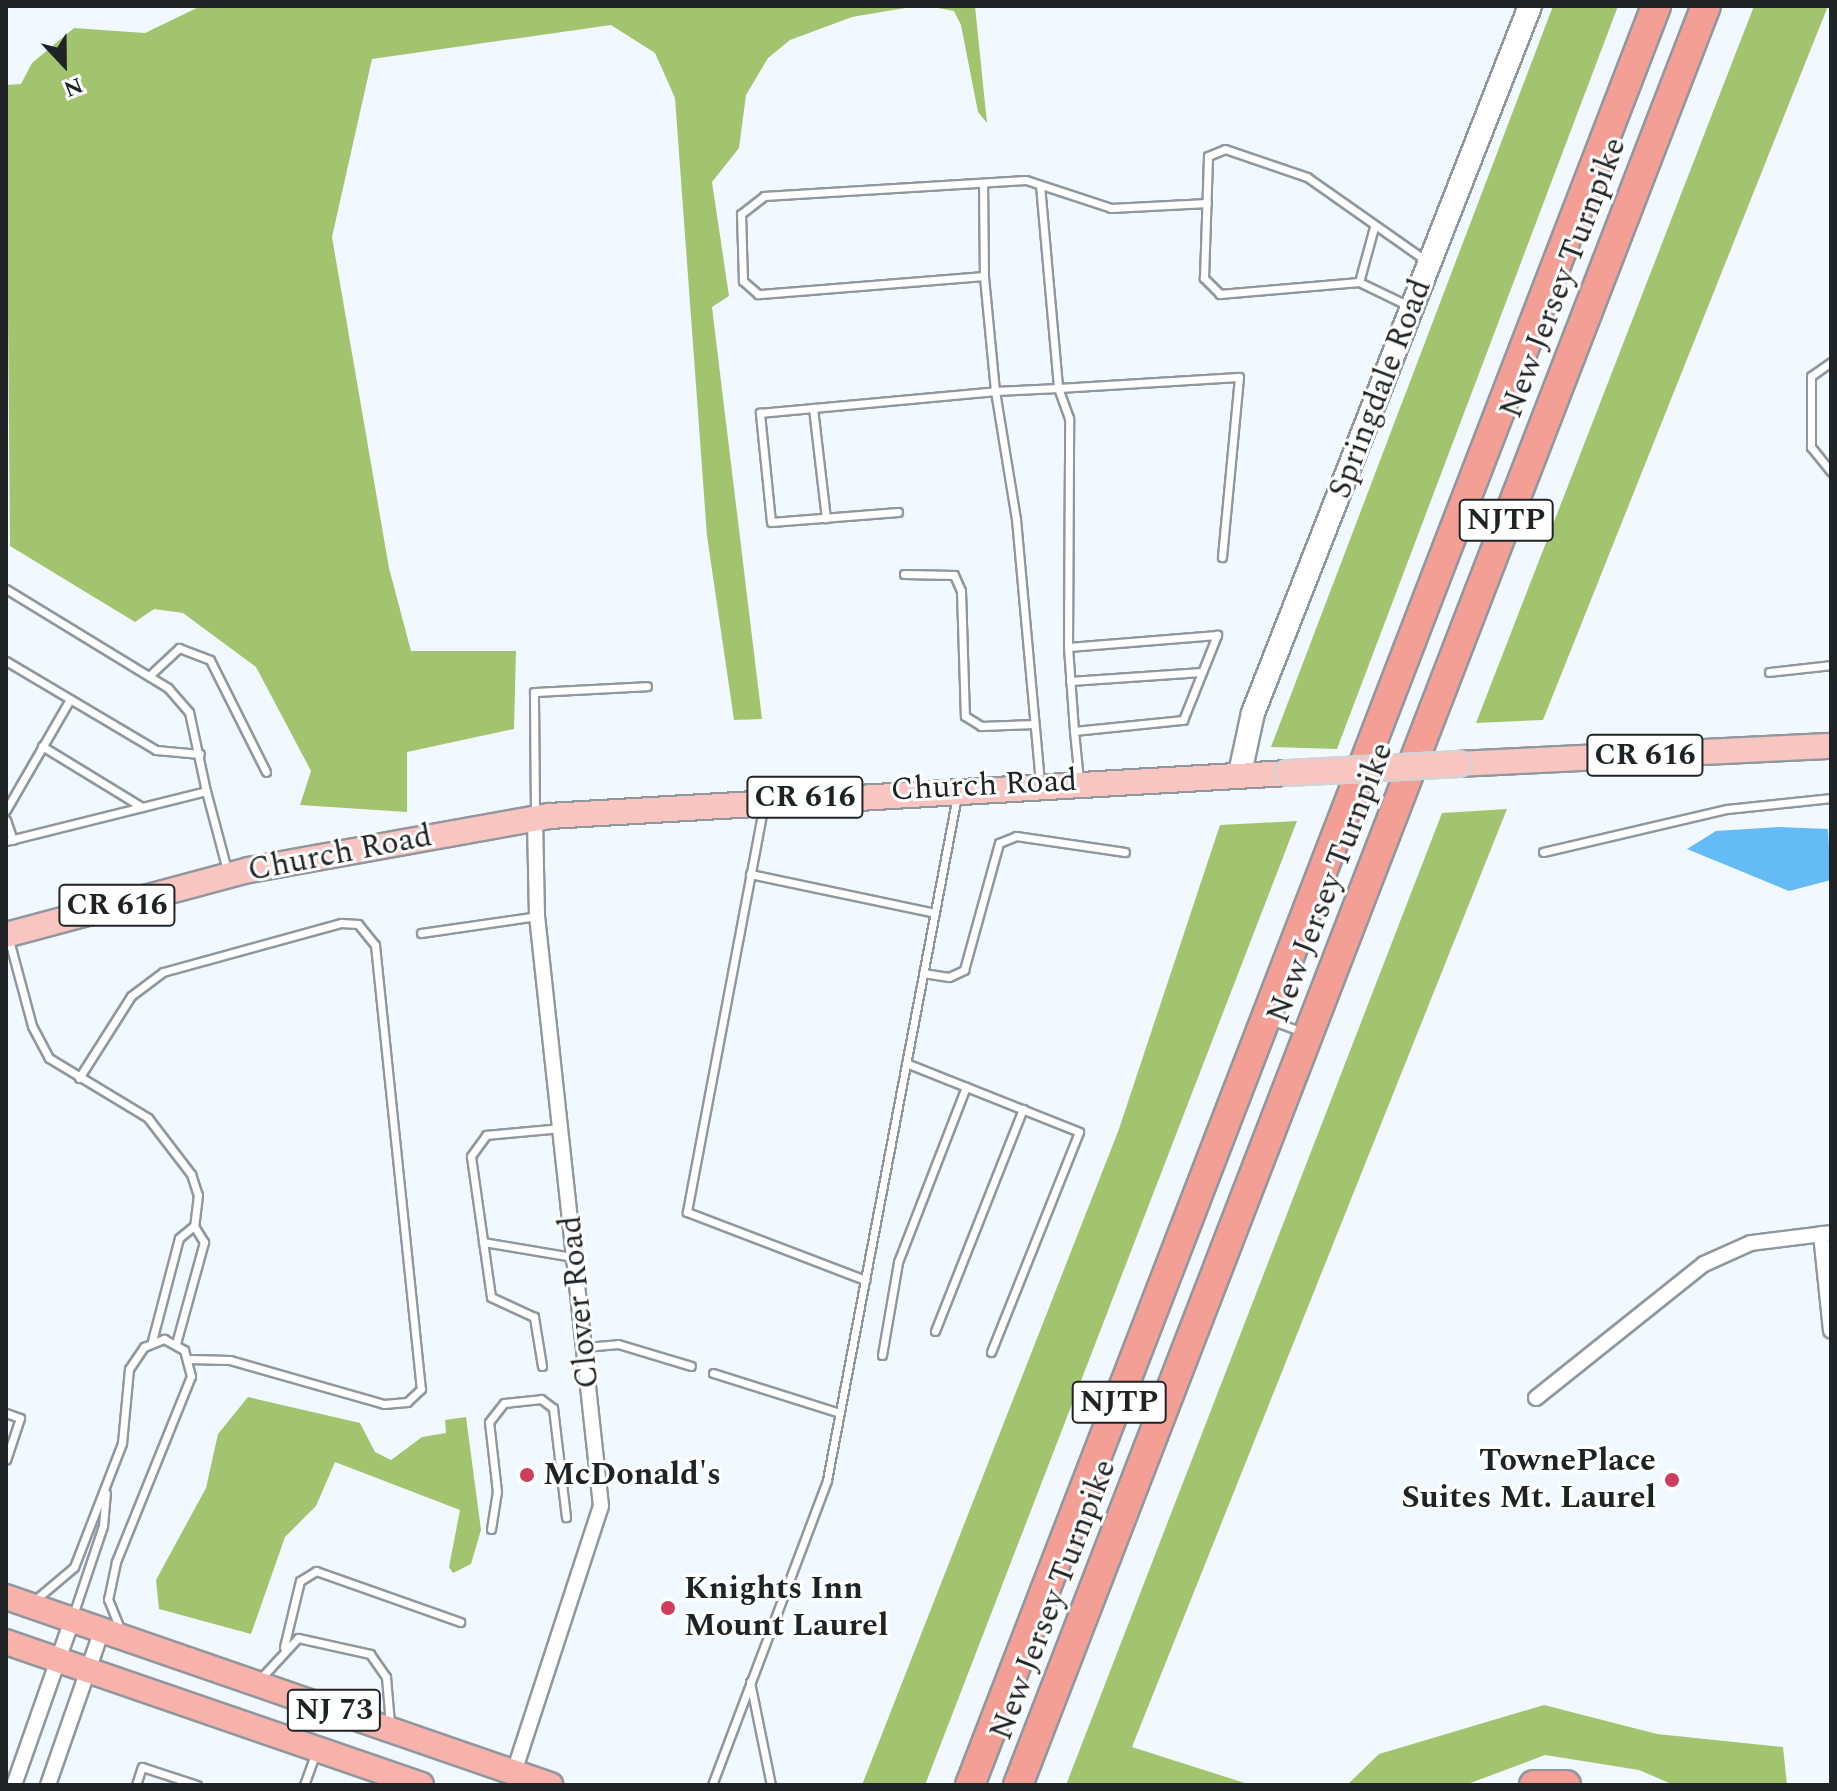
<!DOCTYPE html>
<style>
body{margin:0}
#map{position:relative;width:1837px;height:1791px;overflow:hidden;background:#f2f8ff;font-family:Spectral,serif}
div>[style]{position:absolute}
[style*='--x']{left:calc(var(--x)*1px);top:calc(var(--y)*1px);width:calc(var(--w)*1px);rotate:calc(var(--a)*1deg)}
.forest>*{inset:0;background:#a2c46e}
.water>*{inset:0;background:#64bbf6}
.roads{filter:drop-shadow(2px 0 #90979e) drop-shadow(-2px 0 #90979e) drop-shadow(0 2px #90979e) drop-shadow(0 -2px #90979e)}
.service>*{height:7px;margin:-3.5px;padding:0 3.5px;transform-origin:3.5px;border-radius:3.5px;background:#fff}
.minor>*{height:14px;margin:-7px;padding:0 7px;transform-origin:7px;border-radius:7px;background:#fff}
.secondary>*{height:22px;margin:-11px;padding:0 11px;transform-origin:11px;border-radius:11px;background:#fff}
.primary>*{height:24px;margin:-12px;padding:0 12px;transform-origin:12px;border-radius:12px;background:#f8c5c0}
.trunk>*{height:24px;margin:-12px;padding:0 12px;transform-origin:12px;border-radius:12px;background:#f6b2ab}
.motorway>*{height:28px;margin:-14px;padding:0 14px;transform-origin:14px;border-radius:14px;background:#f39f96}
.bridges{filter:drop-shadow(2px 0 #d2d3d4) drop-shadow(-2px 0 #d2d3d4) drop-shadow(0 2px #d2d3d4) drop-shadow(0 -2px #d2d3d4)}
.primary-bridge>*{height:24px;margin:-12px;padding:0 12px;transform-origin:12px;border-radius:12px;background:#f8c5c0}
.dots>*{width:22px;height:22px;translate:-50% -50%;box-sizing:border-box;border:4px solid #fff;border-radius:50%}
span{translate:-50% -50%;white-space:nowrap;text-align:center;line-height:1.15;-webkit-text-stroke:6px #fff;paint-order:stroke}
.shield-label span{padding:2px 6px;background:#fff;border:2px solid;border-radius:6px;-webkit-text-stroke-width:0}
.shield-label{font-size:30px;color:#202326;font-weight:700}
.street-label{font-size:32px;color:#202326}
.poi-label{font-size:32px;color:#202326;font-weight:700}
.right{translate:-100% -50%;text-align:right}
.left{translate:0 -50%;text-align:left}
.frame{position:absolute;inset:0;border:8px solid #202326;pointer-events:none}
.north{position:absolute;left:24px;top:24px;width:80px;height:80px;-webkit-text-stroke:6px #fff;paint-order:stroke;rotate:158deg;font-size:22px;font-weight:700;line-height:32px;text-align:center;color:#202326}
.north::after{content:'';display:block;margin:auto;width:28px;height:36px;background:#202326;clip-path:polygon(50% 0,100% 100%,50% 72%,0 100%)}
</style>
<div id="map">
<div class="forest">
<i style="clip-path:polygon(201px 6px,917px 6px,852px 17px,790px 40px,768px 58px,746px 95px,739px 148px,712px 182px,729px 296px,712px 307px,762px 719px,734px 720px,707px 536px,675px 98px,655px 53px,611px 25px,372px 59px,332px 237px,389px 568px,411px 651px,516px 651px,514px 729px,407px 752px,407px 812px,300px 805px,311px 771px,256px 667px,183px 613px,154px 609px,135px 622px,10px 546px,6px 85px,21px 84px,32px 63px,74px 28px,145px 33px)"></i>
<i style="clip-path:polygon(927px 6px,975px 6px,987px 123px,978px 112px,961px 25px,954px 11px)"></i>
<i style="clip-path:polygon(1553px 6px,1618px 6px,1337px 749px,1271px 747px)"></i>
<i style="clip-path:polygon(1754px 6px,1828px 6px,1543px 720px,1476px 723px)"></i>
<i style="clip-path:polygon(1507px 809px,1132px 1747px,1251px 1785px,1066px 1785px,1442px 813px)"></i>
<i style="clip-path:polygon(1297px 821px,925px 1785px,862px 1785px,1119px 1129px,1220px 825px)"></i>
<i style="clip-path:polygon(248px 1397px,360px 1423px,375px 1452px,391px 1460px,422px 1437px,446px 1433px,445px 1420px,466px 1417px,481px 1530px,471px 1564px,453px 1573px,449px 1567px,460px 1510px,335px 1462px,316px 1506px,285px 1537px,251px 1634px,159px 1609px,156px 1580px,206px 1488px,218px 1434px)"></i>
<i style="clip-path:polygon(1544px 1705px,1657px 1734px,1783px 1747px,1787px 1785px,1674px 1785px,1639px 1770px,1545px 1755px,1465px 1785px,1347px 1785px,1379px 1754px)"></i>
</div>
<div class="water">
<i style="clip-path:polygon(1779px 827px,1828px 829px,1831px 880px,1789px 891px,1687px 849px,1716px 831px)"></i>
</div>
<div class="roads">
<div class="service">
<i style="--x:983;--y:183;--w:93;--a:89.4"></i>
<i style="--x:1040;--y:185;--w:204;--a:84.9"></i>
<i style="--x:1058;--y:388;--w:181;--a:-3.5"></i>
<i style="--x:1239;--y:377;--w:181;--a:95.4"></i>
<i style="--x:1359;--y:282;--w:57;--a:-74.7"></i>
<i style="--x:1411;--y:307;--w:58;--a:-154.3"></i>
<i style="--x:1359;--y:282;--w:140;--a:175.1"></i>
<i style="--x:1220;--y:294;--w:23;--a:-135"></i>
<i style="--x:1204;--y:278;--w:122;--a:-88.1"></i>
<i style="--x:1208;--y:156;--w:18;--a:-22"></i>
<i style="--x:1225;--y:149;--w:87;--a:18.9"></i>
<i style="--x:1307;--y:177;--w:148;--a:35.1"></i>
<i style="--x:1831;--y:362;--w:24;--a:145"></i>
<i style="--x:1811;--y:376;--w:71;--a:90"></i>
<i style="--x:1811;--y:447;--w:32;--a:51"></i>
<i style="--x:813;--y:408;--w:111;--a:83.3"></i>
<i style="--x:898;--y:512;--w:127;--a:175.5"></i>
<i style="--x:771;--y:522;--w:110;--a:-95.8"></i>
<i style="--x:760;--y:413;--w:236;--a:-5.3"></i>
<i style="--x:995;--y:391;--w:130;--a:80.7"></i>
<i style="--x:1016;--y:519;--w:264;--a:84.8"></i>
<i style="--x:904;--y:574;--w:50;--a:1.1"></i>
<i style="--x:954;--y:575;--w:17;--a:66"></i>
<i style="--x:961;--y:591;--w:125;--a:88.2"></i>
<i style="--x:965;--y:716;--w:19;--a:32"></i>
<i style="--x:981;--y:726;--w:53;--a:-2.2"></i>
<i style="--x:6;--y:589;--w:190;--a:31.4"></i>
<i style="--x:168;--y:688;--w:32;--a:49"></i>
<i style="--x:189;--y:712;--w:81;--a:77.9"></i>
<i style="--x:1068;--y:647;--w:229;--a:-89.7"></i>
<i style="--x:1069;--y:418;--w:32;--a:-110"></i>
<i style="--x:1058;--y:388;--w:63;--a:177.3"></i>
<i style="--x:995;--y:391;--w:116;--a:-95.5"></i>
<i style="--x:984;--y:276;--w:227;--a:175.4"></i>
<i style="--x:758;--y:294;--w:20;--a:-139"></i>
<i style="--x:743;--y:281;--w:67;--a:-91.7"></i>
<i style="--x:741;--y:214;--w:29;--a:-38"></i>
<i style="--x:764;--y:196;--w:262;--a:-3.5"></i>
<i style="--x:1026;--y:180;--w:89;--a:18.2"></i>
<i style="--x:1111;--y:208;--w:96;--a:-3"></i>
<i style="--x:6;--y:661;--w:174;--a:30.7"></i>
<i style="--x:156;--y:750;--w:44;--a:5.2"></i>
<i style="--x:1769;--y:672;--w:62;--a:-6.4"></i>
<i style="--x:149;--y:676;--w:41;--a:-43"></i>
<i style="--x:179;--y:648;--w:33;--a:21"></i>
<i style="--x:210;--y:660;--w:125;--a:63.4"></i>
<i style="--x:1070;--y:681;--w:132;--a:-3.9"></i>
<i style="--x:1074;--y:731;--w:110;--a:-5.8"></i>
<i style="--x:1183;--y:720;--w:92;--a:-68.2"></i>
<i style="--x:1217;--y:635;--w:149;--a:175.4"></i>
<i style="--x:1068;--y:647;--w:84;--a:85.9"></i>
<i style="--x:1074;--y:731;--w:49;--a:84.2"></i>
<i style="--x:42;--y:746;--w:117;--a:31.4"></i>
<i style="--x:763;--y:809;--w:410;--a:100.7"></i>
<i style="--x:687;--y:1212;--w:191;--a:20.9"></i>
<i style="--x:6;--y:810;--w:128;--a:-60"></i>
<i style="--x:535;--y:813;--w:121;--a:-90.5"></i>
<i style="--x:534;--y:692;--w:113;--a:-3"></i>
<i style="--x:6;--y:820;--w:21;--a:71"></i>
<i style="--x:6;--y:841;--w:206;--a:-14"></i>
<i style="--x:206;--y:791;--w:82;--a:75.1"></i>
<i style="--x:1543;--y:852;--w:189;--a:-13.2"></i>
<i style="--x:1727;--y:809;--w:105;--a:-6"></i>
<i style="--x:750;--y:874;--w:189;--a:11.9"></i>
<i style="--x:421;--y:933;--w:117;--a:-8.3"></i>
<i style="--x:9;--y:940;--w:89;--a:75"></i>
<i style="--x:32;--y:1026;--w:36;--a:62"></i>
<i style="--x:49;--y:1058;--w:116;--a:31.2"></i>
<i style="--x:148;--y:1118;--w:71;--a:52.5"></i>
<i style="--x:191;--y:1174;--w:22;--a:72"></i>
<i style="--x:198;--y:1195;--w:31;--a:97"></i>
<i style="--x:194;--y:1226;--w:19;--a:58"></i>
<i style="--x:204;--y:1242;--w:106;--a:105.4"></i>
<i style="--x:923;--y:973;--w:26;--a:9"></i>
<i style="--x:949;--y:977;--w:17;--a:-25"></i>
<i style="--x:964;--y:970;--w:132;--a:-74.6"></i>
<i style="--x:999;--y:843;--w:18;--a:-22"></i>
<i style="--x:1016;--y:836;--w:110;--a:8.4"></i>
<i style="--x:1270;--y:1020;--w:35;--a:20"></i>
<i style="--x:906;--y:1063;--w:186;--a:21.7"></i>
<i style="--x:1079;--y:1132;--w:237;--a:111.8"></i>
<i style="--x:79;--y:1078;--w:97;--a:-57.6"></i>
<i style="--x:131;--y:996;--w:40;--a:-37"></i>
<i style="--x:163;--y:972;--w:185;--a:-15.4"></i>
<i style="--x:341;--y:923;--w:17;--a:3"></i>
<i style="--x:358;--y:924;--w:27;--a:51"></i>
<i style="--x:375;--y:945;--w:446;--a:84.1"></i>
<i style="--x:421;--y:1389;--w:19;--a:137"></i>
<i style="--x:407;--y:1402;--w:23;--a:175"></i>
<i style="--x:384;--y:1404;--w:160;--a:-164.1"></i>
<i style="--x:230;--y:1360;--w:41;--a:-178.6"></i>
<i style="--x:483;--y:1242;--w:91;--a:9.5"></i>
<i style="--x:935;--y:1331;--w:239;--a:-68.4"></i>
<i style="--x:152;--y:1341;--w:106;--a:-75.3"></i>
<i style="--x:179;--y:1238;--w:19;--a:-39"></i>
<i style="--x:585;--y:1347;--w:33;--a:-5"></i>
<i style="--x:618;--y:1344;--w:76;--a:16.8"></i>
<i style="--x:882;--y:1355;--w:94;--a:-80.2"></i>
<i style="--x:898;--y:1262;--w:188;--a:-68.8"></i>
<i style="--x:542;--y:1366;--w:50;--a:-99.3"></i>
<i style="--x:534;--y:1317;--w:47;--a:-155.1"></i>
<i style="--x:491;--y:1297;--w:142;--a:-98.1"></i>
<i style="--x:471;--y:1156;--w:26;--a:-54"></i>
<i style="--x:486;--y:1135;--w:75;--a:-5.3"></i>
<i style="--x:713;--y:1373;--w:133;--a:17.5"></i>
<i style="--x:6;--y:1413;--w:15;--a:20"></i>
<i style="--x:20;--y:1418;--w:44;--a:108.4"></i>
<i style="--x:491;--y:1529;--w:37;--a:-81"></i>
<i style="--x:497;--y:1492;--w:70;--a:-96.5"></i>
<i style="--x:489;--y:1422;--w:24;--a:-52"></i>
<i style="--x:504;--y:1403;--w:37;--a:-6"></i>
<i style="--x:541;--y:1399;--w:15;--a:37"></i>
<i style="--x:553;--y:1408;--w:110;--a:83.2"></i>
<i style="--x:35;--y:1600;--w:51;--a:-40.2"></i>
<i style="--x:74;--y:1567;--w:133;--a:-68.8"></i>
<i style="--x:122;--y:1443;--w:74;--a:-84.6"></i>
<i style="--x:129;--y:1369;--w:27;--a:-56"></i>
<i style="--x:144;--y:1347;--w:22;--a:-22"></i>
<i style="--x:164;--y:1339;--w:23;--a:29"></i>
<i style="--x:184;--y:1350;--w:27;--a:75"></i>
<i style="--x:191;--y:1376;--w:201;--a:112"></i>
<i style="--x:116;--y:1562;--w:38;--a:102"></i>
<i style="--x:108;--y:1599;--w:32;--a:68"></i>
<i style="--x:73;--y:1615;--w:94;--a:-71.4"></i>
<i style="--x:103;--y:1526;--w:33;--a:-85"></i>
<i style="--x:284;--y:1647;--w:68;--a:-76.4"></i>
<i style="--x:300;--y:1581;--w:19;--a:-32"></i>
<i style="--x:316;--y:1571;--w:153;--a:19.5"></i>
<i style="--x:260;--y:1679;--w:56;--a:-47.2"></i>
<i style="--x:298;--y:1638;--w:74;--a:12.5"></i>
<i style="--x:370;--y:1654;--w:28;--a:55"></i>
<i style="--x:386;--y:1677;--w:47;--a:85.1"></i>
<i style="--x:750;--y:1682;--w:105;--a:78.5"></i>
<i style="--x:136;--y:1785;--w:19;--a:-72"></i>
<i style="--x:142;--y:1767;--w:58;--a:18.1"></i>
<i style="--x:304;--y:1785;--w:33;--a:-70"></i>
<i style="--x:712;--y:1785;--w:326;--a:-69.3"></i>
<i style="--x:827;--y:1480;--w:696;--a:-79.24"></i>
</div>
<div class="minor">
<i style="--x:1821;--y:1234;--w:97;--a:84.1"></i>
<i style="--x:1536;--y:1398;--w:215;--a:-38.6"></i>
<i style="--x:1704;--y:1264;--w:51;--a:-24.1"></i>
<i style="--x:1751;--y:1243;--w:81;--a:-7.1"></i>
<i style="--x:514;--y:1772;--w:280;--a:-71.9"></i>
<i style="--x:601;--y:1506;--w:593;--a:-96.19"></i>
<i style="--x:537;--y:916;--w:97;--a:-91.2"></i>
<i style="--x:14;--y:1785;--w:175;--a:-70.6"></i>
<i style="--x:48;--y:1785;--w:164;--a:-70.8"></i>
</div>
<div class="secondary">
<i style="--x:1240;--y:773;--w:61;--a:-77.8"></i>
<i style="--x:1253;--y:713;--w:759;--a:-68.6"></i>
</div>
<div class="primary">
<i style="--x:1459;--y:764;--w:372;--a:-2.8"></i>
<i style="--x:6;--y:935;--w:252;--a:-15"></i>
<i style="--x:249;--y:870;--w:305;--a:-10.2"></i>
<i style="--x:549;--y:816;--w:740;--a:-3.33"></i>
</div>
<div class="trunk">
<i style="--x:6;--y:1597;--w:576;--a:19.06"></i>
<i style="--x:6;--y:1642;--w:439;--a:19"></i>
</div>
<div class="motorway">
<i style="--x:970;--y:1785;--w:1907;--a:-68.91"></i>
<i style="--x:1018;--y:1785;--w:1907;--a:-68.86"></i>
<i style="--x:1534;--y:1785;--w:32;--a:0"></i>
</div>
</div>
<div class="bridges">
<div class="primary-bridge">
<i style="--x:1288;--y:773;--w:171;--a:-3"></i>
</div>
</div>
<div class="dots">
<i style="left:527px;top:1475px;background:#ce3e5c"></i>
<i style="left:1672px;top:1480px;background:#ce3e5c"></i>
<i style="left:668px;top:1608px;background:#ce3e5c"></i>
</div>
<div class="shield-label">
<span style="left:1506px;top:520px">NJTP</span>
<span style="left:1645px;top:755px">CR 616</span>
<span style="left:805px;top:797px">CR 616</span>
<span style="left:117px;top:905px">CR 616</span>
<span style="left:1119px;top:1402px">NJTP</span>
<span style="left:334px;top:1710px">NJ 73</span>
</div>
<div class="street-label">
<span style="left:1564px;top:278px;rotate:-69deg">New Jersey Turnpike</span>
<span style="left:1381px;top:389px;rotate:-69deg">Springdale Road</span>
<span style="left:984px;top:786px;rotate:-3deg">Church Road</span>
<span style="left:340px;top:854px;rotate:-11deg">Church Road</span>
<span style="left:1331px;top:883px;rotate:-69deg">New Jersey Turnpike</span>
<span style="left:580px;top:1302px;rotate:-96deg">Clover Road</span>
<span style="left:1054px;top:1600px;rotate:-69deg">New Jersey Turnpike</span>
</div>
<div class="poi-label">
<span class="right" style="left:1656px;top:1480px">TownePlace<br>Suites Mt. Laurel</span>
<span class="left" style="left:543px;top:1475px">McDonald's</span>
<span class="left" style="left:684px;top:1608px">Knights Inn<br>Mount Laurel</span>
</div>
<div class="frame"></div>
<div class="north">N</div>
</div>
